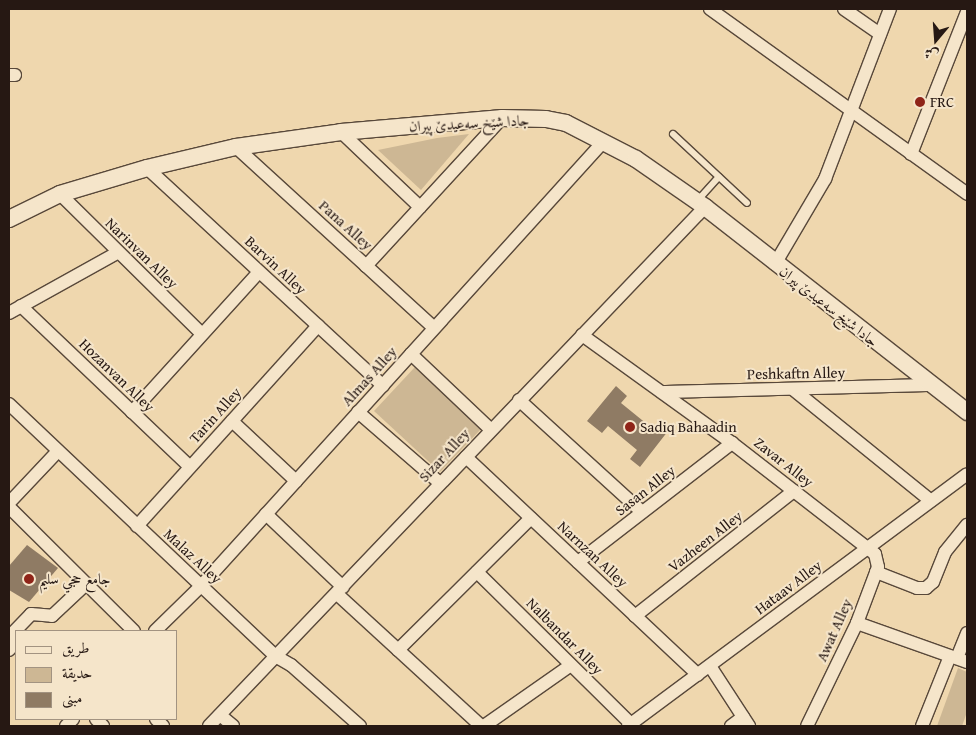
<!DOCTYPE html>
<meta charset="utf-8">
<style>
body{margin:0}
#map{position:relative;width:976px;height:735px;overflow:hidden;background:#efd7ae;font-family:"Gentium Book Plus",Amiri,serif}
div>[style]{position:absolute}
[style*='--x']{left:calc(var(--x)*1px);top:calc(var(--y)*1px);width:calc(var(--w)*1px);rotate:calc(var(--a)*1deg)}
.green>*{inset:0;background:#cdb794}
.building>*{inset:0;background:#8f7b64}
.roads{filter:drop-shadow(1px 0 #58483a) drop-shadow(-1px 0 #58483a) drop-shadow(0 1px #58483a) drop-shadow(0 -1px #58483a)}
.lane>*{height:6px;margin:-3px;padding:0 3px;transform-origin:3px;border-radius:3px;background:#f5e5ca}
.street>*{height:12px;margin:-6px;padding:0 6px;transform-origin:6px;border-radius:6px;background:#f5e5ca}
.secondary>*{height:16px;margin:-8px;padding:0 8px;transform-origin:8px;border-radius:8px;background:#f5e5ca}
.dots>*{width:14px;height:14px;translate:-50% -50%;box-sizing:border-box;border:2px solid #f5e5ca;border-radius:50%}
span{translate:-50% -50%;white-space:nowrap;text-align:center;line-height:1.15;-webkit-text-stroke:4px #f5e5ca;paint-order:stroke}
.poi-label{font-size:15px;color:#261813}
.left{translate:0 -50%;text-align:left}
.street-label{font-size:15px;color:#261813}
.frame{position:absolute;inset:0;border:10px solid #261813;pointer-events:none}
.legend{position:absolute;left:15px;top:630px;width:162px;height:90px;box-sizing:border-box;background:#f5e5ca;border:1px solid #a29381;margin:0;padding:6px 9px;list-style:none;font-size:15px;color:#261813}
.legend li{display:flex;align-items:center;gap:10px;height:25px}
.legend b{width:25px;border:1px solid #a29381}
.north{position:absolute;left:911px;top:15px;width:50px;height:50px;-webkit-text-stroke:4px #f5e5ca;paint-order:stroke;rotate:198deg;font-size:14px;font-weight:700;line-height:20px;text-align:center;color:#261813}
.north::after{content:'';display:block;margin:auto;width:18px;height:22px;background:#261813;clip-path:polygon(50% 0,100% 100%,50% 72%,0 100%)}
</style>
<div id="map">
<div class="green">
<i style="clip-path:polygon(469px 134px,421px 190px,378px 150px,437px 138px)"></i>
<i style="clip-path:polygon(415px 367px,481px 429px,440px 472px,374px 411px)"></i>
<i style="clip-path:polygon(958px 668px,967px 672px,967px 712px,962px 726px,937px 726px)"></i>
</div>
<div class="building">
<i style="clip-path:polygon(616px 386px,627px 396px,621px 403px,653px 429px,658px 423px,668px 431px,640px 467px,630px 459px,637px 450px,608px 426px,602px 433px,587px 421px)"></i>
<i style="clip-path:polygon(27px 545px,58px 568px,29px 602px,9px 590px,9px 566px)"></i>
</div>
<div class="roads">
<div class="lane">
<i style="--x:673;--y:134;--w:101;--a:43"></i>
<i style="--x:698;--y:200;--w:31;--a:-48"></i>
</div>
<div class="street">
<i style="--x:710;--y:9;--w:317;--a:35.7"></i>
<i style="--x:844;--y:9;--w:44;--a:34.8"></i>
<i style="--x:9;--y:75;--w:6;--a:0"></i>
<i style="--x:341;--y:132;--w:109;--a:43.5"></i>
<i style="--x:236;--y:147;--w:268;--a:42.4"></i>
<i style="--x:911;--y:154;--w:153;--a:-68.5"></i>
<i style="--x:147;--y:168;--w:321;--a:42.7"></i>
<i style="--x:60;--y:194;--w:199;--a:44.6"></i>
<i style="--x:775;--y:264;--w:99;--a:-59.5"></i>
<i style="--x:825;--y:179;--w:182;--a:-69.1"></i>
<i style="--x:366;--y:266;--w:201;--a:-47.4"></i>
<i style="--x:21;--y:306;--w:233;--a:43.6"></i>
<i style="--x:9;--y:313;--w:124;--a:-29.1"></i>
<i style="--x:582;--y:335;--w:185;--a:35.8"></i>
<i style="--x:732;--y:443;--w:181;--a:37.8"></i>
<i style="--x:875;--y:554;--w:13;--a:77"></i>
<i style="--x:878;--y:567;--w:60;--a:110.6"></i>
<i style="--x:857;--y:623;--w:114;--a:115.9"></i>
<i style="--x:411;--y:354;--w:110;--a:43.5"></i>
<i style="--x:794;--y:390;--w:176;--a:39"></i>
<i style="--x:662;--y:392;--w:269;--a:-1.5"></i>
<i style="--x:519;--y:400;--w:166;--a:42.3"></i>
<i style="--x:9;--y:404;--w:369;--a:43.4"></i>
<i style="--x:277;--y:657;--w:16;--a:30"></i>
<i style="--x:291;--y:665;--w:92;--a:41.5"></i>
<i style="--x:132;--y:412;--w:189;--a:-47.8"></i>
<i style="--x:358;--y:412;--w:108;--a:40.9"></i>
<i style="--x:232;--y:421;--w:88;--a:43.2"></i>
<i style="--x:466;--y:457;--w:318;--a:43.2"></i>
<i style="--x:9;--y:503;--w:71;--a:-46.7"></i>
<i style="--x:9;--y:507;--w:176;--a:44.8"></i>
<i style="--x:266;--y:514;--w:106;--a:43.5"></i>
<i style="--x:137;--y:526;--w:270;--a:-47.9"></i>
<i style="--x:578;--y:562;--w:195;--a:-37.7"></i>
<i style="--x:477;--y:572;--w:216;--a:44.6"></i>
<i style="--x:876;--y:572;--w:44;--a:21.3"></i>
<i style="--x:917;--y:588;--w:9;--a:0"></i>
<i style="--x:926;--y:588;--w:9;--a:-41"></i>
<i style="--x:933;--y:582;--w:32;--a:-68"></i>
<i style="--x:945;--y:552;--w:35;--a:-51"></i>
<i style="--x:337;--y:594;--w:195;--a:42.5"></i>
<i style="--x:635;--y:616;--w:202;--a:-38.2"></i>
<i style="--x:857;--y:623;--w:117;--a:19.5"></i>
<i style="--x:155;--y:631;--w:64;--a:-44.4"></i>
<i style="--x:201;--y:586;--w:600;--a:-47.84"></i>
<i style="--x:9;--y:637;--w:32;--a:-46"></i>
<i style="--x:31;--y:614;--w:21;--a:5"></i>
<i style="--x:52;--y:616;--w:47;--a:-43.3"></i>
<i style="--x:9;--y:650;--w:8;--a:-50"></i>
<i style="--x:398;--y:650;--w:187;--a:-44.8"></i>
<i style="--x:957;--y:658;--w:27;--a:-68"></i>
<i style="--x:710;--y:666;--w:72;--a:57"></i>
<i style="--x:220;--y:715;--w:17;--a:40"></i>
<i style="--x:96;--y:719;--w:10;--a:45"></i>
<i style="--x:156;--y:719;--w:10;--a:45"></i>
<i style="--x:66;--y:726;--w:10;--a:-45"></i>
<i style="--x:209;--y:726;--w:718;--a:-46.3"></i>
<i style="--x:484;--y:726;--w:106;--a:-35"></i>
<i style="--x:628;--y:726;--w:422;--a:-36.6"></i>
<i style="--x:731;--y:726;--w:15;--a:-37"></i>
<i style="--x:922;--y:726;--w:75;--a:-68.2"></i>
</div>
<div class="secondary">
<i style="--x:9;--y:219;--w:57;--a:-26.1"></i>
<i style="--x:60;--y:194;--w:91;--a:-16.6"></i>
<i style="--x:147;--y:168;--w:91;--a:-13.3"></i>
<i style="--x:236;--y:147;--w:106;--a:-8.1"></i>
<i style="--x:341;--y:132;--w:162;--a:-5"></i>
<i style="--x:502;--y:118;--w:44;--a:1.3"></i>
<i style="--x:546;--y:119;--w:20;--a:11"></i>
<i style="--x:566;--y:123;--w:79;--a:27.2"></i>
<i style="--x:636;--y:159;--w:84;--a:34.8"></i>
<i style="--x:705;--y:207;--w:333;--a:38"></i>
</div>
</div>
<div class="dots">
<i style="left:920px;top:102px;background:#8f2418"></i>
<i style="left:630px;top:427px;background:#8f2418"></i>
<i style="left:29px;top:579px;background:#8f2418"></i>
</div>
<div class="poi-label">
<span class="left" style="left:930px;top:102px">FRC</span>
<span class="left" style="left:640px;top:427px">Sadiq Bahaadin</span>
<span class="left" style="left:39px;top:579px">جامع حجي سليم</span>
</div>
<div class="street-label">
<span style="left:469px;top:123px;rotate:-3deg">جادا شێخ سەعیدێ پیران</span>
<span style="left:346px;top:225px;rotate:42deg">Pana Alley</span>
<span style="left:142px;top:253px;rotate:44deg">Narinvan Alley</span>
<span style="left:276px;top:265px;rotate:43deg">Barvin Alley</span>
<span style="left:829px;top:306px;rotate:38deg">جادا شێخ سەعیدێ پیران</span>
<span style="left:796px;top:373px;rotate:-1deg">Peshkaftn Alley</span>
<span style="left:117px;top:375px;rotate:44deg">Hozanvan Alley</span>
<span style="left:369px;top:376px;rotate:-48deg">Almas Alley</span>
<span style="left:215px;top:415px;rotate:-48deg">Tarin Alley</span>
<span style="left:444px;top:455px;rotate:-47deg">Sizar Alley</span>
<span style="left:784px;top:462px;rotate:38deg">Zavar Alley</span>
<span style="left:645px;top:490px;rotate:-38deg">Sasan Alley</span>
<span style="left:705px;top:541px;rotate:-38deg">Vazheen Alley</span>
<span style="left:593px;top:554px;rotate:43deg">Narnzan Alley</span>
<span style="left:193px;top:556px;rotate:43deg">Malaz Alley</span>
<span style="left:788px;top:587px;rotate:-37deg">Hataav Alley</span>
<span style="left:834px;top:630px;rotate:-66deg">Awat Alley</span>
<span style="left:565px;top:636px;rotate:45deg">Nalbandar Alley</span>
</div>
<div class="frame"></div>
<ul class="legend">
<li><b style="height:6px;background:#f5e5ca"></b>طريق</li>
<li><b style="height:14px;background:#cdb794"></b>حديقة</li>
<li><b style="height:14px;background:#8f7b64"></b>مبنى</li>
</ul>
<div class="north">ش</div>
</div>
